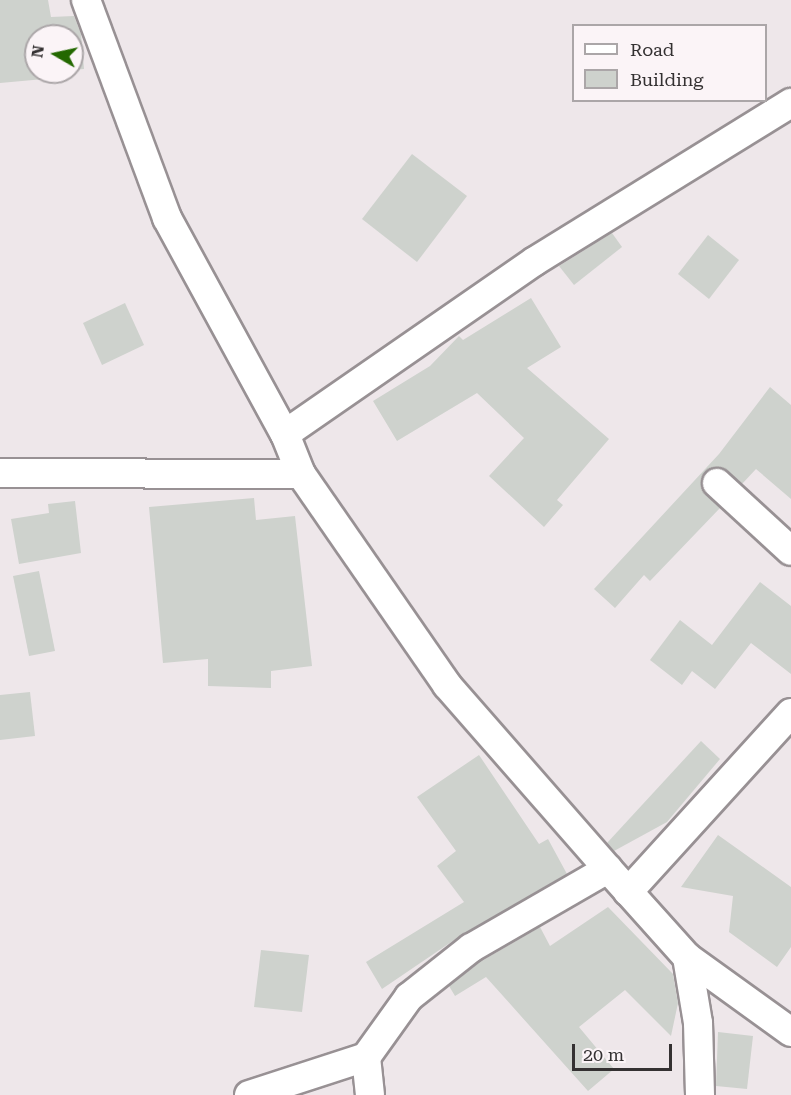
<!DOCTYPE html>
<style>
body{margin:0}
#map{position:relative;width:791px;height:1095px;overflow:hidden;background:#eee7ea;font-family:"Roboto Serif",serif}
div>[style]{position:absolute}
[style*='--x']{left:calc(var(--x)*1px);top:calc(var(--y)*1px);width:calc(var(--w)*1px);rotate:calc(var(--a)*1deg)}
.building>*{inset:0;background:#ced2cd}
.roads{filter:drop-shadow(2px 0 #989194) drop-shadow(-2px 0 #989194) drop-shadow(0 2px #989194) drop-shadow(0 -2px #989194)}
.street>*{height:28px;margin:-14px;padding:0 14px;transform-origin:14px;border-radius:14px;background:#fff}
span{translate:-50% -50%;white-space:nowrap;text-align:center;line-height:1.15;-webkit-text-stroke:6px #fbf4f7;paint-order:stroke}
.legend{position:absolute;left:572px;top:24px;width:195px;height:78px;box-sizing:border-box;background:#fbf4f7;border:2px solid #aba6a8;margin:0;padding:8px 10px;list-style:none;font-size:18px;color:#343132}
.legend li{display:flex;align-items:center;gap:12px;height:30px}
.legend b{width:30px;border:2px solid #aba6a8}
.north{position:absolute;left:24px;top:24px;width:60px;height:60px;box-sizing:border-box;background:#fbf4f7;border:2px solid #aba6a8;border-radius:50%;rotate:279deg;font-size:16px;font-weight:700;line-height:24px;text-align:center;color:#343132}
.north::after{content:'';display:block;margin:auto;width:21px;height:27px;background:#236800;clip-path:polygon(50% 0,100% 100%,50% 72%,0 100%)}
.scale{position:absolute;left:572px;top:1044px;width:100px;height:27px;box-sizing:border-box;border:3px solid #343132;border-top:0;padding-left:8px;font-size:18px;line-height:21px;white-space:nowrap;color:#343132;-webkit-text-stroke:4px #fbf4f7;paint-order:stroke}
</style>
<div id="map">
<div class="building">
<i style="clip-path:polygon(0 0,48px 0,51px 17px,74px 16px,81px 34px,84px 69px,72px 70px,72px 36px,36px 36px,36px 72px,55px 72px,55px 78px,0 83px)"></i>
<i style="clip-path:polygon(412px 154px,467px 196px,417px 262px,362px 219px)"></i>
<i style="clip-path:polygon(612px 233px,622px 247px,574px 285px,559px 266px)"></i>
<i style="clip-path:polygon(708px 235px,739px 260px,709px 299px,678px 274px)"></i>
<i style="clip-path:polygon(531px 298px,561px 347px,527px 368px,609px 439px,557px 500px,563px 505px,544px 527px,489px 476px,524px 438px,477px 393px,397px 441px,373px 401px,430px 366px,459px 336px,463px 340px)"></i>
<i style="clip-path:polygon(125px 303px,144px 345px,102px 365px,83px 323px)"></i>
<i style="clip-path:polygon(770px 387px,791px 405px,791px 499px,756px 469px,742px 484px,728px 471px,712px 468px,701px 479px,701px 487px,720px 508px,650px 581px,644px 575px,615px 608px,594px 589px,719px 454px)"></i>
<i style="clip-path:polygon(254px 498px,256px 520px,295px 516px,312px 666px,271px 671px,271px 688px,208px 686px,208px 659px,163px 663px,149px 507px)"></i>
<i style="clip-path:polygon(75px 501px,81px 553px,19px 564px,11px 519px,49px 513px,48px 504px)"></i>
<i style="clip-path:polygon(39px 571px,55px 651px,29px 656px,13px 576px)"></i>
<i style="clip-path:polygon(760px 582px,791px 606px,791px 674px,751px 643px,715px 689px,692px 671px,682px 685px,650px 660px,680px 620px,712px 645px)"></i>
<i style="clip-path:polygon(30px 692px,35px 736px,0 740px,0 695px)"></i>
<i style="clip-path:polygon(701px 741px,720px 759px,667px 822px,614px 851px,607px 843px)"></i>
<i style="clip-path:polygon(479px 755px,539px 844px,548px 839px,567px 874px,463px 934px,382px 989px,366px 962px,464px 902px,437px 866px,456px 851px,417px 797px)"></i>
<i style="clip-path:polygon(718px 835px,791px 887px,791px 947px,777px 967px,729px 932px,733px 896px,681px 887px)"></i>
<i style="clip-path:polygon(608px 907px,673px 974px,678px 1003px,671px 1036px,625px 990px,579px 1027px,614px 1069px,588px 1091px,486px 977px,455px 996px,449px 986px,480px 962px,540px 927px,550px 946px)"></i>
<i style="clip-path:polygon(261px 950px,309px 955px,302px 1012px,254px 1007px)"></i>
<i style="clip-path:polygon(718px 1032px,753px 1036px,747px 1089px,716px 1086px)"></i>
</div>
<div class="roads">
<div class="street">
<i style="--x:86;--y:0;--w:233;--a:69.6"></i>
<i style="--x:167;--y:218;--w:246;--a:61.4"></i>
<i style="--x:285;--y:434;--w:43;--a:68.2"></i>
<i style="--x:301;--y:474;--w:257;--a:55.3"></i>
<i style="--x:447;--y:685;--w:244;--a:48.8"></i>
<i style="--x:608;--y:869;--w:118;--a:48.1"></i>
<i style="--x:687;--y:957;--w:128;--a:35.8"></i>
<i style="--x:285;--y:434;--w:304;--a:-34.7"></i>
<i style="--x:535;--y:261;--w:301;--a:-31.7"></i>
<i style="--x:0;--y:473;--w:301;--a:0.2"></i>
<i style="--x:717;--y:483;--w:100;--a:42.6"></i>
<i style="--x:628;--y:892;--w:242;--a:-47.7"></i>
<i style="--x:687;--y:957;--w:67;--a:80.5"></i>
<i style="--x:698;--y:1023;--w:72;--a:88.4"></i>
<i style="--x:366;--y:1057;--w:38;--a:84"></i>
<i style="--x:249;--y:1095;--w:123;--a:-18"></i>
<i style="--x:366;--y:1057;--w:74;--a:-54.4"></i>
<i style="--x:409;--y:997;--w:79;--a:-38.3"></i>
<i style="--x:471;--y:948;--w:158;--a:-30"></i>
</div>
</div>
<ul class="legend">
<li><b style="height:8px;background:#fff"></b>Road</li>
<li><b style="height:16px;background:#ced2cd"></b>Building</li>
</ul>
<div class="north">N</div>
<div class="scale">20 m</div>
</div>
